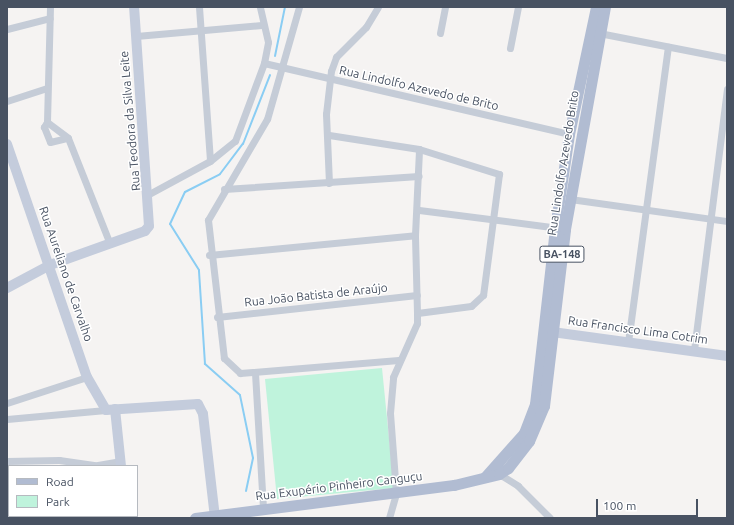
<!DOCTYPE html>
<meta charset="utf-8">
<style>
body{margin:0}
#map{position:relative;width:734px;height:525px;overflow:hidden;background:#f5f3f2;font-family:Ubuntu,sans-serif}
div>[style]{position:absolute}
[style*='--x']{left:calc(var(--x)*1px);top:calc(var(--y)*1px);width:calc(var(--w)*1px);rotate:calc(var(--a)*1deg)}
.green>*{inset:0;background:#bff3dc}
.stream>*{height:2px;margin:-1px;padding:0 1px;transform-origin:1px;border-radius:1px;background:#8acdf3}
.street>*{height:7px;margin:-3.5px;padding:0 3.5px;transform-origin:3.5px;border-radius:3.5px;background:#c5ccd7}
.secondary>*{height:10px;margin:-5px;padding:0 5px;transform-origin:5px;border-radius:5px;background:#c4ccdc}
.primary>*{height:11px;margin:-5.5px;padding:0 5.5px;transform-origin:5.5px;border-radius:5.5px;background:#b1bcd2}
span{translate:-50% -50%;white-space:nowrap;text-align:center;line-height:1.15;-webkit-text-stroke:3px #fff;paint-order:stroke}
.shield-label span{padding:1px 3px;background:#fff;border:1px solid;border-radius:3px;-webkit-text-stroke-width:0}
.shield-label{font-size:11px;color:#485262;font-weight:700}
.street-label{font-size:12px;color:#485262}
.frame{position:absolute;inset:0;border:8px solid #485262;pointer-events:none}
.legend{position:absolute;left:8px;top:465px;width:130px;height:52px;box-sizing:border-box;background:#fff;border:1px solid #b6bac0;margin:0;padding:5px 7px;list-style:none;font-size:12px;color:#485262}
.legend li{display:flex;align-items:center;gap:8px;height:20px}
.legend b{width:20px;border:1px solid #b6bac0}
.scale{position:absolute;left:596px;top:499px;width:102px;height:18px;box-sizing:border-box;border:2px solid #485262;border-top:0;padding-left:5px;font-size:12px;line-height:14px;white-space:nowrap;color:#485262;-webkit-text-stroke:3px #fff;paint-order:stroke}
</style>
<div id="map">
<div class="green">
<i style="clip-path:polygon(382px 368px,394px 488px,277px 499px,265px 379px)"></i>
</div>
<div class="stream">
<i style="--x:275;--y:56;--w:50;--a:-78.5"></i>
<i style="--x:246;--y:491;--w:34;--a:-78"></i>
<i style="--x:253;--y:458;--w:64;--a:-101.7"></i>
<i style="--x:240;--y:395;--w:47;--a:-138.5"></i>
<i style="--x:205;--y:364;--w:94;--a:-93.7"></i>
<i style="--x:199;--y:270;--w:54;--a:-122.2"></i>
<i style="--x:170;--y:224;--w:35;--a:-65"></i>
<i style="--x:185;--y:192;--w:39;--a:-27"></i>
<i style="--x:220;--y:174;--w:38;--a:-53"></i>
<i style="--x:243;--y:144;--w:74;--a:-68.6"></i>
</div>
<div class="street">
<i style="--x:50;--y:7;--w:115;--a:91.5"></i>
<i style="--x:47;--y:122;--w:26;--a:37"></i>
<i style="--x:68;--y:138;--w:114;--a:68.4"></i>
<i style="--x:199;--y:7;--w:154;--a:85.9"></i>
<i style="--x:299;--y:7;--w:116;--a:105.9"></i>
<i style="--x:267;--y:119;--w:117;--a:120.3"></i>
<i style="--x:208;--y:220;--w:139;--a:83.4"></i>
<i style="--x:224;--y:358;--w:22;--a:43"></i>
<i style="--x:240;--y:373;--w:159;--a:-4.7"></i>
<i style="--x:7;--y:29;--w:44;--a:-14.3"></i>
<i style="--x:440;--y:33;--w:26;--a:-79"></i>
<i style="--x:599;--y:33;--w:130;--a:11.1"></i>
<i style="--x:136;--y:36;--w:126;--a:-5"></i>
<i style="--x:510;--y:48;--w:42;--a:-79"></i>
<i style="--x:264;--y:63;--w:313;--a:13.1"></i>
<i style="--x:7;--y:101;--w:42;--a:-18"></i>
<i style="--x:47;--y:122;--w:6;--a:121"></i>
<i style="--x:44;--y:127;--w:16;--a:68"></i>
<i style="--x:50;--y:142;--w:18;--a:-13"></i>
<i style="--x:329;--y:135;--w:91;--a:8.8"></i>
<i style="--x:419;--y:149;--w:84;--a:17.4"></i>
<i style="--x:499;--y:174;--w:122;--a:97.5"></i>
<i style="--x:483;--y:295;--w:16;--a:137"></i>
<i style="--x:471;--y:306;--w:54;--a:172.6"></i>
<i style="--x:329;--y:183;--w:69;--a:-92.5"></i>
<i style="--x:326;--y:114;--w:43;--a:-83.4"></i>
<i style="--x:331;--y:71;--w:15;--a:-70"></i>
<i style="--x:336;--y:57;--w:42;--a:-45"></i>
<i style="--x:366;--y:27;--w:23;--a:-59"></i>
<i style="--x:224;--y:189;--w:195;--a:-3.8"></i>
<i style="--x:149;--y:194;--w:69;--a:-28.4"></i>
<i style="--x:210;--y:161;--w:32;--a:-39"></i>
<i style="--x:235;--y:141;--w:83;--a:-69.6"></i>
<i style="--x:264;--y:63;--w:21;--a:-79"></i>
<i style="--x:268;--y:42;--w:36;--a:-103"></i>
<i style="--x:570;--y:199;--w:159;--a:8"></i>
<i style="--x:419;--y:210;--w:141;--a:7.3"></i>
<i style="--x:209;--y:255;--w:207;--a:-5.5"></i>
<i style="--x:217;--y:317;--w:201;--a:-6.3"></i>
<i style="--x:628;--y:342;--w:298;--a:-82.3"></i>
<i style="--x:694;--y:350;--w:263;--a:-82.8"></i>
<i style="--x:255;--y:373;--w:135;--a:86.6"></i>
<i style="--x:7;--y:403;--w:84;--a:-18"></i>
<i style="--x:7;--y:419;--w:99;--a:-5.2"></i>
<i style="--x:7;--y:461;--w:52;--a:-1.1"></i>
<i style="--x:59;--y:460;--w:35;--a:8"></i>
<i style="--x:92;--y:466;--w:28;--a:-10"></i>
<i style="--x:496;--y:472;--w:26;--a:32"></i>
<i style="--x:518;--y:486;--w:45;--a:45"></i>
<i style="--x:7;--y:482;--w:2;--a:0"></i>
<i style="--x:50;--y:516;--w:2;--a:90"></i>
<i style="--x:389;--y:518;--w:26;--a:-74"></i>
<i style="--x:396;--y:493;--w:80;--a:-94.3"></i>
<i style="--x:390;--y:413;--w:36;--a:-85"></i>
<i style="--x:393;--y:377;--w:59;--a:-66"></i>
<i style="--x:417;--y:323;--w:10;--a:-90"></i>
<i style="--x:417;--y:313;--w:78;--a:-91.5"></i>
<i style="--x:415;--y:235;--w:86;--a:-87.3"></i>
</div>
<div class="secondary">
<i style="--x:7;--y:144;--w:246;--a:71.1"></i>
<i style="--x:87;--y:377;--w:38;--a:60"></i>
<i style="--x:106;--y:410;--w:92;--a:-3.7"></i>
<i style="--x:198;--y:404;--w:11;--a:63"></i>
<i style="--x:203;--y:414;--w:105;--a:83.4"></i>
<i style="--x:7;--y:288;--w:49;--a:-28.1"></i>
<i style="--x:50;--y:265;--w:101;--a:-19.7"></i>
<i style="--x:145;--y:231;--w:6;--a:-51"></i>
<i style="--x:149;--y:226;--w:220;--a:-93.9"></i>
<i style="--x:545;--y:331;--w:184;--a:7.8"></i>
<i style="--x:115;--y:409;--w:57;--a:84"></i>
<i style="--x:127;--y:516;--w:2;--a:63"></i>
</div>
<div class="primary">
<i style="--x:485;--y:477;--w:59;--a:-48.4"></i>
<i style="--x:524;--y:433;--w:31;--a:-69"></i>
<i style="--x:535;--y:404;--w:177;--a:-83.5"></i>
<i style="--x:555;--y:228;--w:95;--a:-81.5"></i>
<i style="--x:569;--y:134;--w:130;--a:-78"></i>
<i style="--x:195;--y:518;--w:261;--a:-7.3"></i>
<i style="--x:454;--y:485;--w:46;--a:-13.7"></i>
<i style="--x:499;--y:474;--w:11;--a:-34"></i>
<i style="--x:508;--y:468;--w:34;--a:-52"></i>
<i style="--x:529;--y:441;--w:38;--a:-67"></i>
<i style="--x:544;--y:406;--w:178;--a:-83.2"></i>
<i style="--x:565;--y:229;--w:226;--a:-79.8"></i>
</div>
<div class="shield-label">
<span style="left:562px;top:254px">BA-148</span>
</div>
<div class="street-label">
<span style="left:419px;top:88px;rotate:13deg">Rua Lindolfo Azevedo de Brito</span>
<span style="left:130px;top:121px;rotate:-95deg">Rua Teodora da Silva Leite</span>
<span style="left:563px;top:163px;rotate:-81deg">Rua Lindolfo Azevedo Brito</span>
<span style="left:66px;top:274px;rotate:71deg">Rua Aureliano de Carvalho</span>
<span style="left:316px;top:295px;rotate:-6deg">Rua João Batista de Araújo</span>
<span style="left:638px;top:330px;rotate:8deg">Rua Francisco Lima Cotrim</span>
<span style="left:339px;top:486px;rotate:-7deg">Rua Exupério Pinheiro Canguçu</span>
</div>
<div class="frame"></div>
<ul class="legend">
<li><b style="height:5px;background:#b1bcd2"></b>Road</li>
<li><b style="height:11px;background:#bff3dc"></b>Park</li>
</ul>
<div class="scale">100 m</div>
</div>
